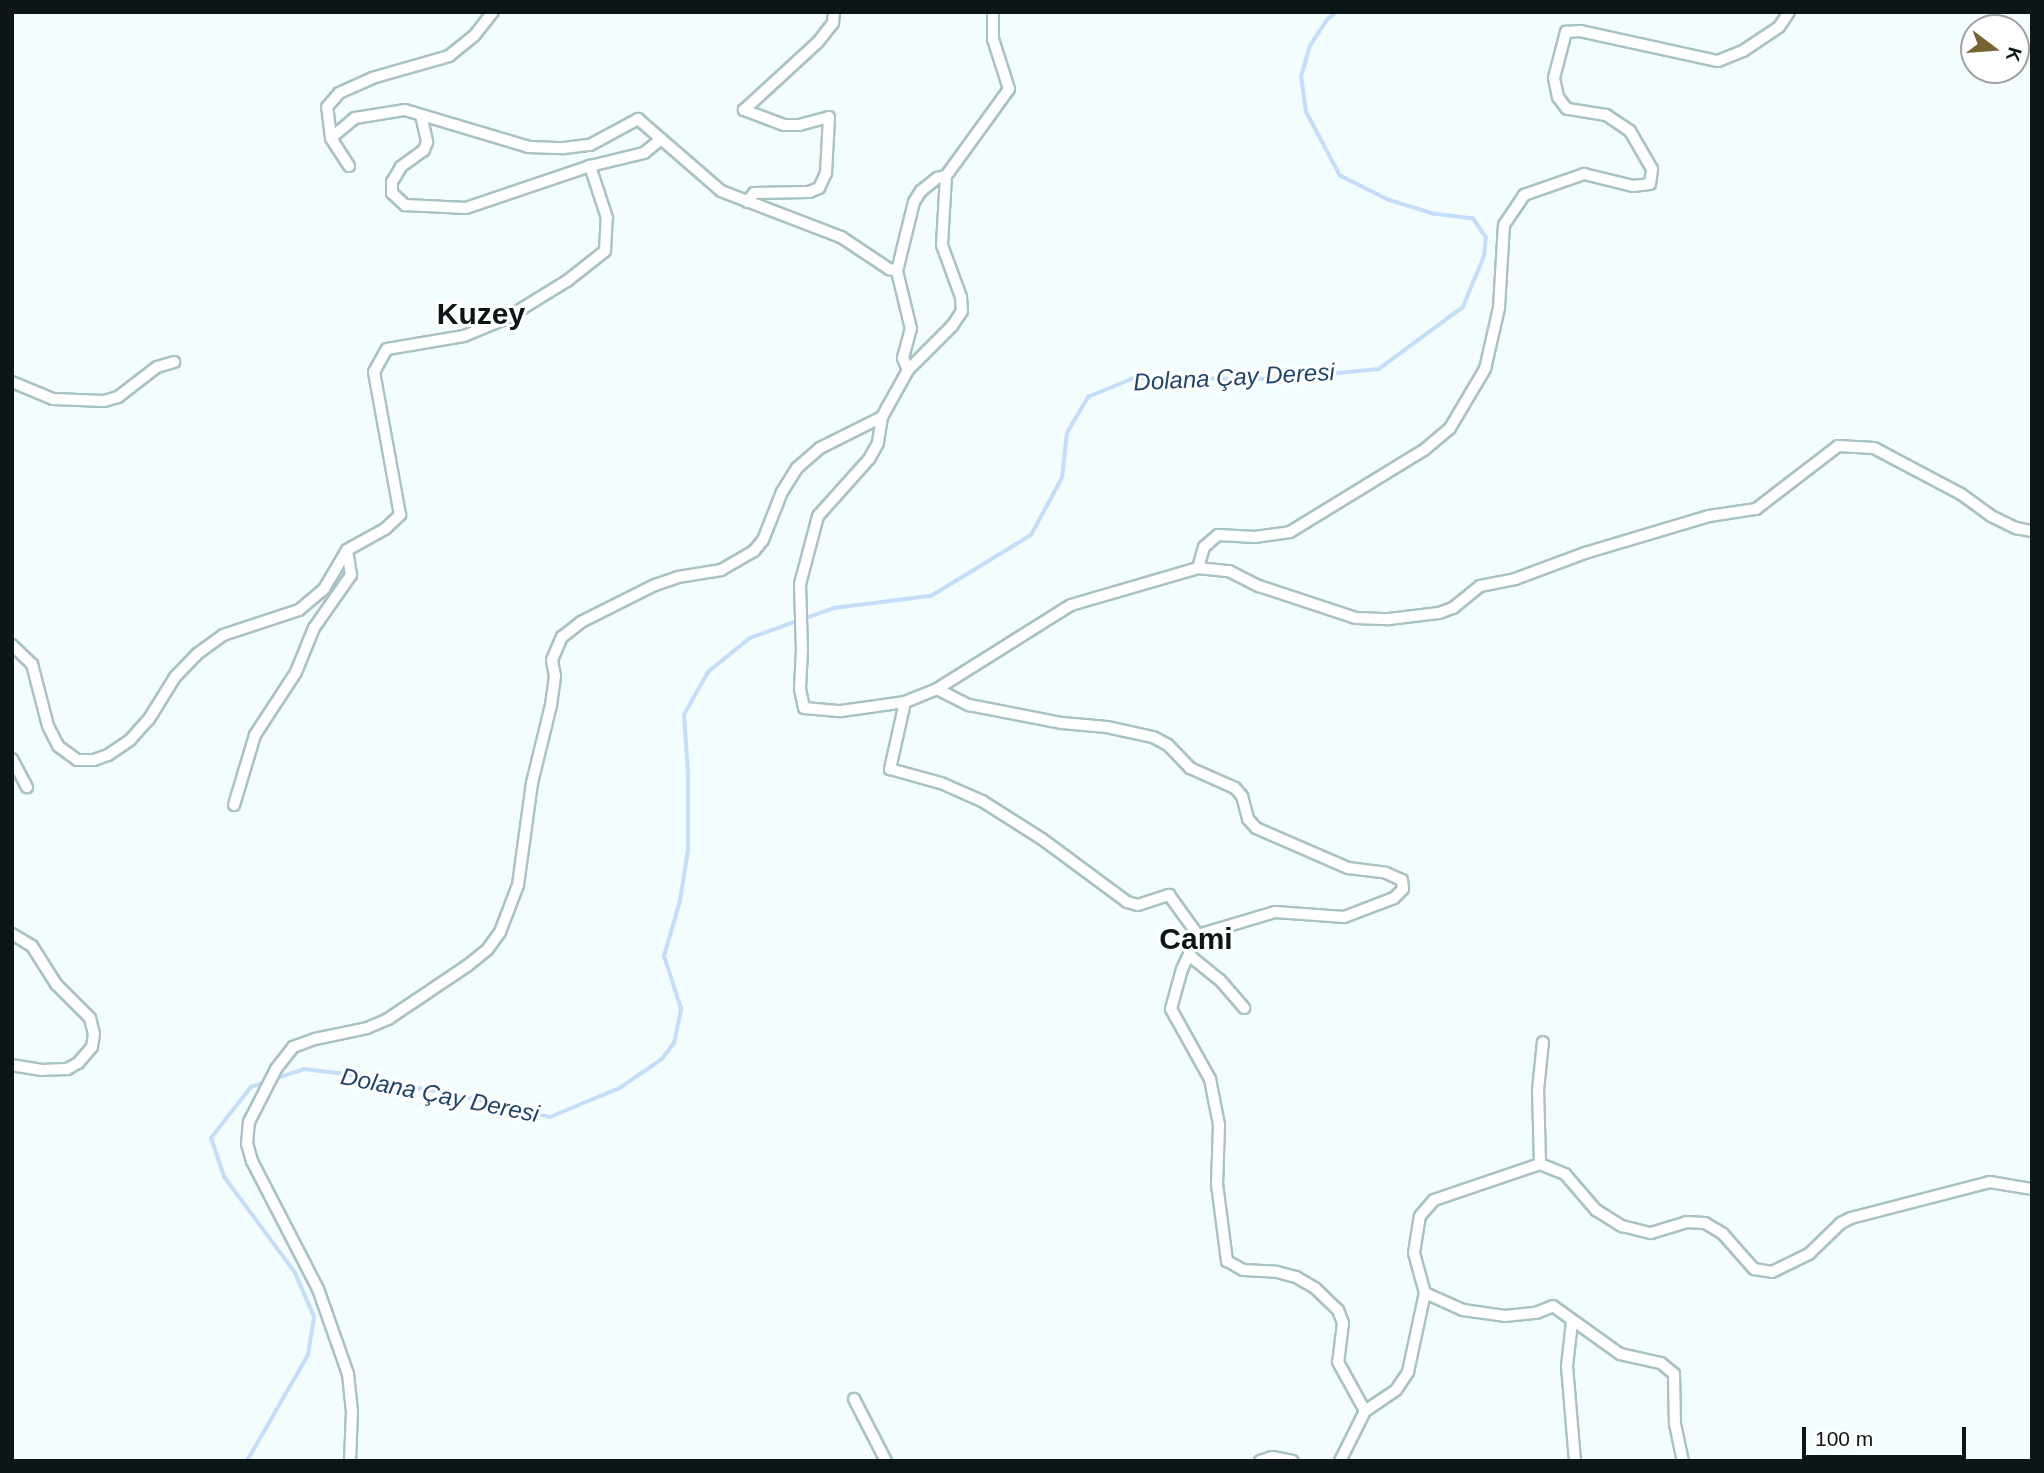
<!DOCTYPE html>
<meta charset="utf-8">
<style>
body{margin:0}
#map{position:relative;width:2044px;height:1473px;overflow:hidden;background:#f3fdfe;font-family:Helvetica,sans-serif}
div>[style]{position:absolute}
[style*='--x']{left:calc(var(--x)*1px);top:calc(var(--y)*1px);width:calc(var(--w)*1px);rotate:calc(var(--a)*1deg)}
.stream>*{height:3.5px;margin:-1.75px;padding:0 1.75px;transform-origin:1.75px;border-radius:1.75px;background:#c3ddfa}
.roads{filter:drop-shadow(2px 0 #a9c2c4) drop-shadow(-2px 0 #a9c2c4) drop-shadow(0 2px #a9c2c4) drop-shadow(0 -2px #a9c2c4)}
.minor>*{height:10px;margin:-5px;padding:0 5px;transform-origin:5px;border-radius:5px;background:#fff}
span{translate:-50% -50%;white-space:nowrap;text-align:center;line-height:1.15;-webkit-text-stroke:6px #fff;paint-order:stroke}
.water-label{font-size:24px;color:#1e446b;font-style:italic}
.district-label{font-size:30px;color:#0d1617;font-weight:700}
.frame{position:absolute;inset:0;border:14px solid #0d1617;pointer-events:none}
.north{position:absolute;left:1960px;top:14px;width:70px;height:70px;box-sizing:border-box;background:#fff;border:2px solid #9ea2a2;border-radius:50%;rotate:106deg;font-size:19px;font-weight:700;line-height:28px;text-align:center;color:#0d1617}
.north::after{content:'';display:block;margin:auto;width:24px;height:32px;background:#766433;clip-path:polygon(50% 0,100% 100%,50% 72%,0 100%)}
.scale{position:absolute;left:1802px;top:1427px;width:164px;height:32px;box-sizing:border-box;border:4px solid #0d1617;border-top:0;padding-left:9px;font-size:21px;line-height:24px;white-space:nowrap;color:#0d1617;-webkit-text-stroke:5px #fff;paint-order:stroke}
</style>
<div id="map">
<div class="stream">
<i style="--x:274;--y:1079;--w:32;--a:-18"></i>
<i style="--x:304;--y:1069;--w:35;--a:7"></i>
<i style="--x:339;--y:1073;--w:140;--a:10.7"></i>
<i style="--x:477;--y:1099;--w:75;--a:13.9"></i>
<i style="--x:550;--y:1117;--w:76;--a:-22.5"></i>
<i style="--x:620;--y:1088;--w:51;--a:-34.6"></i>
<i style="--x:662;--y:1059;--w:20;--a:-53"></i>
<i style="--x:674;--y:1043;--w:35;--a:-78"></i>
<i style="--x:681;--y:1009;--w:56;--a:-107.8"></i>
<i style="--x:664;--y:956;--w:57;--a:-73.8"></i>
<i style="--x:680;--y:901;--w:52;--a:-81.1"></i>
<i style="--x:688;--y:850;--w:78;--a:-90"></i>
<i style="--x:688;--y:772;--w:57;--a:-94"></i>
<i style="--x:684;--y:715;--w:49;--a:-60.8"></i>
<i style="--x:708;--y:672;--w:54;--a:-39"></i>
<i style="--x:750;--y:638;--w:89;--a:-19.7"></i>
<i style="--x:834;--y:608;--w:98;--a:-7.1"></i>
<i style="--x:931;--y:596;--w:117;--a:-31.4"></i>
<i style="--x:1031;--y:535;--w:65;--a:-61.5"></i>
<i style="--x:1062;--y:478;--w:45;--a:-83.7"></i>
<i style="--x:1067;--y:433;--w:42;--a:-59.7"></i>
<i style="--x:1088;--y:397;--w:50;--a:-22.4"></i>
<i style="--x:1134;--y:378;--w:142;--a:0.4"></i>
<i style="--x:1276;--y:379;--w:103;--a:-5.5"></i>
<i style="--x:1379;--y:369;--w:104;--a:-36.4"></i>
<i style="--x:1463;--y:307;--w:55;--a:-67.6"></i>
<i style="--x:1484;--y:256;--w:18;--a:-84"></i>
<i style="--x:1486;--y:238;--w:23;--a:-124"></i>
<i style="--x:1473;--y:219;--w:40;--a:-172.9"></i>
<i style="--x:1433;--y:214;--w:47;--a:-162.7"></i>
<i style="--x:1388;--y:200;--w:54;--a:-153.4"></i>
<i style="--x:1340;--y:176;--w:72;--a:-118"></i>
<i style="--x:1306;--y:112;--w:35;--a:-98"></i>
<i style="--x:1301;--y:77;--w:32;--a:-74"></i>
<i style="--x:1310;--y:46;--w:31;--a:-57"></i>
<i style="--x:1327;--y:20;--w:12;--a:-42"></i>
<i style="--x:247;--y:1461;--w:122;--a:-60.1"></i>
<i style="--x:308;--y:1355;--w:38;--a:-81"></i>
<i style="--x:314;--y:1317;--w:48;--a:-113.4"></i>
<i style="--x:295;--y:1273;--w:119;--a:-126.5"></i>
<i style="--x:224;--y:1177;--w:41;--a:-108.4"></i>
<i style="--x:211;--y:1138;--w:65;--a:-51.9"></i>
<i style="--x:251;--y:1087;--w:17;--a:-17"></i>
</div>
<div class="roads">
<div class="minor">
<i style="--x:421;--y:115;--w:28;--a:77"></i>
<i style="--x:427;--y:142;--w:9;--a:111"></i>
<i style="--x:424;--y:150;--w:29;--a:144"></i>
<i style="--x:401;--y:167;--w:17;--a:121"></i>
<i style="--x:392;--y:182;--w:11;--a:90"></i>
<i style="--x:392;--y:193;--w:18;--a:43"></i>
<i style="--x:405;--y:205;--w:61;--a:2.8"></i>
<i style="--x:466;--y:208;--w:131;--a:-18.7"></i>
<i style="--x:590;--y:166;--w:56;--a:-13.5"></i>
<i style="--x:644;--y:153;--w:22;--a:-39"></i>
<i style="--x:331;--y:138;--w:31;--a:-40"></i>
<i style="--x:355;--y:118;--w:51;--a:-9.1"></i>
<i style="--x:405;--y:110;--w:129;--a:16.6"></i>
<i style="--x:529;--y:147;--w:35;--a:2"></i>
<i style="--x:564;--y:148;--w:26;--a:-7"></i>
<i style="--x:590;--y:145;--w:55;--a:-28.4"></i>
<i style="--x:638;--y:119;--w:110;--a:40.9"></i>
<i style="--x:721;--y:191;--w:129;--a:21"></i>
<i style="--x:841;--y:237;--w:58;--a:33.7"></i>
<i style="--x:889;--y:269;--w:8;--a:14"></i>
<i style="--x:349;--y:166;--w:33;--a:-123"></i>
<i style="--x:331;--y:138;--w:31;--a:-97"></i>
<i style="--x:327;--y:107;--w:18;--a:-49"></i>
<i style="--x:339;--y:93;--w:36;--a:-24"></i>
<i style="--x:372;--y:78;--w:80;--a:-15.9"></i>
<i style="--x:449;--y:56;--w:32;--a:-39"></i>
<i style="--x:474;--y:36;--w:31;--a:-52"></i>
<i style="--x:747;--y:202;--w:11;--a:-52"></i>
<i style="--x:754;--y:193;--w:55;--a:-1"></i>
<i style="--x:809;--y:192;--w:11;--a:-22"></i>
<i style="--x:819;--y:188;--w:17;--a:-65"></i>
<i style="--x:826;--y:173;--w:56;--a:-86.9"></i>
<i style="--x:829;--y:117;--w:30;--a:165"></i>
<i style="--x:800;--y:125;--w:16;--a:180"></i>
<i style="--x:784;--y:125;--w:43;--a:-159.4"></i>
<i style="--x:744;--y:110;--w:100;--a:-42.6"></i>
<i style="--x:818;--y:42;--w:24;--a:-52"></i>
<i style="--x:833;--y:23;--w:11;--a:-85"></i>
<i style="--x:908;--y:370;--w:13;--a:-113"></i>
<i style="--x:903;--y:358;--w:30;--a:-75"></i>
<i style="--x:911;--y:329;--w:60;--a:-103.6"></i>
<i style="--x:897;--y:271;--w:71;--a:-76.2"></i>
<i style="--x:914;--y:202;--w:13;--a:-58"></i>
<i style="--x:921;--y:191;--w:21;--a:-39"></i>
<i style="--x:937;--y:178;--w:9;--a:-13"></i>
<i style="--x:12;--y:382;--w:44;--a:22.5"></i>
<i style="--x:53;--y:399;--w:51;--a:2.2"></i>
<i style="--x:104;--y:401;--w:15;--a:-16"></i>
<i style="--x:118;--y:397;--w:49;--a:-37.6"></i>
<i style="--x:157;--y:367;--w:18;--a:-16"></i>
<i style="--x:882;--y:417;--w:26;--a:99"></i>
<i style="--x:878;--y:443;--w:18;--a:119"></i>
<i style="--x:869;--y:459;--w:76;--a:131.8"></i>
<i style="--x:818;--y:516;--w:70;--a:104.8"></i>
<i style="--x:800;--y:584;--w:66;--a:88.3"></i>
<i style="--x:802;--y:650;--w:39;--a:93"></i>
<i style="--x:800;--y:689;--w:19;--a:78"></i>
<i style="--x:804;--y:708;--w:37;--a:5"></i>
<i style="--x:841;--y:711;--w:65;--a:-8"></i>
<i style="--x:905;--y:702;--w:35;--a:-22"></i>
<i style="--x:937;--y:689;--w:158;--a:-32.1"></i>
<i style="--x:1071;--y:605;--w:132;--a:-16.2"></i>
<i style="--x:1198;--y:568;--w:31;--a:6"></i>
<i style="--x:1229;--y:571;--w:34;--a:27"></i>
<i style="--x:1259;--y:586;--w:102;--a:18.3"></i>
<i style="--x:1356;--y:618;--w:33;--a:2"></i>
<i style="--x:1389;--y:619;--w:50;--a:-6.8"></i>
<i style="--x:1439;--y:613;--w:15;--a:-20"></i>
<i style="--x:1453;--y:608;--w:35;--a:-39"></i>
<i style="--x:1480;--y:586;--w:36;--a:-11"></i>
<i style="--x:1515;--y:579;--w:75;--a:-20.4"></i>
<i style="--x:1585;--y:553;--w:129;--a:-16.6"></i>
<i style="--x:1709;--y:516;--w:48;--a:-8.5"></i>
<i style="--x:1756;--y:509;--w:103;--a:-37.5"></i>
<i style="--x:1838;--y:446;--w:36;--a:3"></i>
<i style="--x:1874;--y:448;--w:98;--a:27.9"></i>
<i style="--x:1961;--y:494;--w:37;--a:36"></i>
<i style="--x:1991;--y:516;--w:28;--a:26"></i>
<i style="--x:2016;--y:528;--w:16;--a:11"></i>
<i style="--x:1198;--y:568;--w:22;--a:-74"></i>
<i style="--x:1204;--y:547;--w:18;--a:-41"></i>
<i style="--x:1218;--y:535;--w:37;--a:3"></i>
<i style="--x:1255;--y:537;--w:35;--a:-8"></i>
<i style="--x:1290;--y:532;--w:157;--a:-31.5"></i>
<i style="--x:1424;--y:450;--w:34;--a:-40"></i>
<i style="--x:1450;--y:428;--w:69;--a:-59.3"></i>
<i style="--x:1485;--y:369;--w:63;--a:-77.1"></i>
<i style="--x:1499;--y:308;--w:83;--a:-86.6"></i>
<i style="--x:1504;--y:225;--w:36;--a:-56"></i>
<i style="--x:1524;--y:195;--w:64;--a:-19.3"></i>
<i style="--x:1584;--y:174;--w:50;--a:13.8"></i>
<i style="--x:1633;--y:186;--w:17;--a:-7"></i>
<i style="--x:1650;--y:184;--w:15;--a:-82"></i>
<i style="--x:1652;--y:169;--w:44;--a:-120.1"></i>
<i style="--x:1630;--y:131;--w:29;--a:-146"></i>
<i style="--x:1606;--y:115;--w:39;--a:-171"></i>
<i style="--x:1567;--y:109;--w:15;--a:-127"></i>
<i style="--x:1558;--y:97;--w:19;--a:-102"></i>
<i style="--x:1554;--y:78;--w:48;--a:-75.4"></i>
<i style="--x:1566;--y:32;--w:14;--a:-4"></i>
<i style="--x:1580;--y:31;--w:141;--a:12.3"></i>
<i style="--x:1718;--y:61;--w:27;--a:-22"></i>
<i style="--x:1743;--y:51;--w:43;--a:-33.7"></i>
<i style="--x:1779;--y:27;--w:18;--a:-56"></i>
<i style="--x:12;--y:645;--w:28;--a:44"></i>
<i style="--x:32;--y:664;--w:64;--a:75.5"></i>
<i style="--x:48;--y:726;--w:22;--a:63"></i>
<i style="--x:58;--y:746;--w:24;--a:36"></i>
<i style="--x:77;--y:760;--w:17;--a:0"></i>
<i style="--x:94;--y:760;--w:15;--a:-20"></i>
<i style="--x:108;--y:755;--w:27;--a:-34"></i>
<i style="--x:130;--y:740;--w:28;--a:-48"></i>
<i style="--x:149;--y:719;--w:49;--a:-58.2"></i>
<i style="--x:175;--y:677;--w:32;--a:-46"></i>
<i style="--x:197;--y:654;--w:32;--a:-36"></i>
<i style="--x:223;--y:635;--w:80;--a:-18.2"></i>
<i style="--x:299;--y:610;--w:33;--a:-40"></i>
<i style="--x:324;--y:589;--w:45;--a:-59.5"></i>
<i style="--x:347;--y:550;--w:43;--a:-28.9"></i>
<i style="--x:385;--y:529;--w:21;--a:-43"></i>
<i style="--x:400;--y:515;--w:145;--a:-100.3"></i>
<i style="--x:374;--y:372;--w:26;--a:-61"></i>
<i style="--x:387;--y:349;--w:78;--a:-9.6"></i>
<i style="--x:464;--y:336;--w:44;--a:-22.5"></i>
<i style="--x:505;--y:319;--w:73;--a:-31.5"></i>
<i style="--x:567;--y:281;--w:48;--a:-38.3"></i>
<i style="--x:605;--y:251;--w:33;--a:-87"></i>
<i style="--x:607;--y:218;--w:55;--a:-108.1"></i>
<i style="--x:937;--y:689;--w:36;--a:27"></i>
<i style="--x:969;--y:705;--w:95;--a:11"></i>
<i style="--x:1062;--y:723;--w:45;--a:5.1"></i>
<i style="--x:1107;--y:727;--w:47;--a:12.3"></i>
<i style="--x:1153;--y:737;--w:17;--a:28"></i>
<i style="--x:1168;--y:745;--w:32;--a:46"></i>
<i style="--x:1190;--y:768;--w:49;--a:24"></i>
<i style="--x:1235;--y:788;--w:11;--a:49"></i>
<i style="--x:1242;--y:796;--w:24;--a:75"></i>
<i style="--x:1248;--y:819;--w:12;--a:48"></i>
<i style="--x:1256;--y:828;--w:100;--a:23.5"></i>
<i style="--x:1348;--y:868;--w:38;--a:7"></i>
<i style="--x:1386;--y:873;--w:17;--a:24"></i>
<i style="--x:1402;--y:880;--w:9;--a:84"></i>
<i style="--x:1403;--y:889;--w:13;--a:135"></i>
<i style="--x:1394;--y:898;--w:53;--a:159.2"></i>
<i style="--x:1344;--y:917;--w:69;--a:-175.9"></i>
<i style="--x:1275;--y:912;--w:80;--a:163.4"></i>
<i style="--x:905;--y:702;--w:69;--a:102.6"></i>
<i style="--x:890;--y:769;--w:53;--a:15.4"></i>
<i style="--x:941;--y:783;--w:45;--a:23.7"></i>
<i style="--x:982;--y:801;--w:71;--a:32.3"></i>
<i style="--x:1042;--y:839;--w:106;--a:36.5"></i>
<i style="--x:1127;--y:902;--w:11;--a:15"></i>
<i style="--x:1138;--y:905;--w:33;--a:-18"></i>
<i style="--x:1169;--y:895;--w:49;--a:54.1"></i>
<i style="--x:12;--y:759;--w:32;--a:62"></i>
<i style="--x:234;--y:805;--w:73;--a:-73.3"></i>
<i style="--x:255;--y:735;--w:75;--a:-56.9"></i>
<i style="--x:296;--y:672;--w:48;--a:-67.8"></i>
<i style="--x:314;--y:628;--w:65;--a:-55.1"></i>
<i style="--x:351;--y:575;--w:25;--a:-99"></i>
<i style="--x:12;--y:934;--w:23;--a:31"></i>
<i style="--x:32;--y:946;--w:45;--a:57.7"></i>
<i style="--x:56;--y:984;--w:48;--a:45"></i>
<i style="--x:90;--y:1018;--w:16;--a:76"></i>
<i style="--x:94;--y:1034;--w:13;--a:99"></i>
<i style="--x:92;--y:1047;--w:21;--a:131"></i>
<i style="--x:78;--y:1063;--w:13;--a:151"></i>
<i style="--x:67;--y:1069;--w:25;--a:178"></i>
<i style="--x:42;--y:1070;--w:30;--a:-171"></i>
<i style="--x:1198;--y:935;--w:38;--a:115"></i>
<i style="--x:1182;--y:969;--w:41;--a:105.4"></i>
<i style="--x:1171;--y:1009;--w:80;--a:60.9"></i>
<i style="--x:1210;--y:1079;--w:47;--a:78.9"></i>
<i style="--x:1219;--y:1125;--w:59;--a:91.9"></i>
<i style="--x:1217;--y:1184;--w:78;--a:82.6"></i>
<i style="--x:1227;--y:1261;--w:18;--a:29"></i>
<i style="--x:1243;--y:1270;--w:34;--a:3"></i>
<i style="--x:1277;--y:1272;--w:20;--a:15"></i>
<i style="--x:1296;--y:1277;--w:22;--a:30"></i>
<i style="--x:1315;--y:1288;--w:32;--a:44"></i>
<i style="--x:1338;--y:1310;--w:14;--a:69"></i>
<i style="--x:1343;--y:1323;--w:39;--a:97"></i>
<i style="--x:1338;--y:1362;--w:56;--a:61.1"></i>
<i style="--x:1190;--y:956;--w:38;--a:39"></i>
<i style="--x:1220;--y:980;--w:37;--a:49"></i>
<i style="--x:1540;--y:1164;--w:74;--a:-91.5"></i>
<i style="--x:1538;--y:1090;--w:48;--a:-84.1"></i>
<i style="--x:1425;--y:1293;--w:42;--a:24.1"></i>
<i style="--x:1463;--y:1310;--w:42;--a:8.1"></i>
<i style="--x:1505;--y:1316;--w:31;--a:-6"></i>
<i style="--x:1536;--y:1313;--w:18;--a:-22"></i>
<i style="--x:1553;--y:1306;--w:82;--a:35.6"></i>
<i style="--x:1620;--y:1354;--w:42;--a:12.4"></i>
<i style="--x:1661;--y:1363;--w:17;--a:40"></i>
<i style="--x:1674;--y:1374;--w:50;--a:88.9"></i>
<i style="--x:1675;--y:1424;--w:38;--a:78"></i>
<i style="--x:1572;--y:1322;--w:44;--a:96.5"></i>
<i style="--x:1567;--y:1366;--w:95;--a:85.2"></i>
<i style="--x:854;--y:1399;--w:70;--a:62.7"></i>
<i style="--x:350;--y:1461;--w:49;--a:-87.7"></i>
<i style="--x:352;--y:1412;--w:38;--a:-96"></i>
<i style="--x:348;--y:1374;--w:90;--a:-109.4"></i>
<i style="--x:318;--y:1289;--w:144;--a:-117.3"></i>
<i style="--x:252;--y:1161;--w:18;--a:-106"></i>
<i style="--x:247;--y:1144;--w:22;--a:-85"></i>
<i style="--x:249;--y:1122;--w:59;--a:-63"></i>
<i style="--x:276;--y:1069;--w:28;--a:-52"></i>
<i style="--x:293;--y:1047;--w:23;--a:-20"></i>
<i style="--x:315;--y:1039;--w:53;--a:-11.9"></i>
<i style="--x:367;--y:1028;--w:23;--a:-23"></i>
<i style="--x:388;--y:1019;--w:95;--a:-33.9"></i>
<i style="--x:467;--y:966;--w:26;--a:-39"></i>
<i style="--x:487;--y:950;--w:22;--a:-54"></i>
<i style="--x:500;--y:932;--w:50;--a:-69"></i>
<i style="--x:518;--y:885;--w:103;--a:-82.2"></i>
<i style="--x:532;--y:783;--w:80;--a:-76.3"></i>
<i style="--x:551;--y:705;--w:29;--a:-82"></i>
<i style="--x:555;--y:676;--w:16;--a:-101"></i>
<i style="--x:552;--y:660;--w:25;--a:-67"></i>
<i style="--x:562;--y:637;--w:24;--a:-38"></i>
<i style="--x:581;--y:622;--w:83;--a:-26.6"></i>
<i style="--x:655;--y:585;--w:24;--a:-19"></i>
<i style="--x:678;--y:577;--w:44;--a:-9.2"></i>
<i style="--x:721;--y:570;--w:38;--a:-30"></i>
<i style="--x:754;--y:551;--w:14;--a:-51"></i>
<i style="--x:763;--y:540;--w:52;--a:-68.4"></i>
<i style="--x:782;--y:492;--w:28;--a:-58"></i>
<i style="--x:797;--y:468;--w:30;--a:-41"></i>
<i style="--x:820;--y:448;--w:69;--a:-26.6"></i>
<i style="--x:882;--y:417;--w:54;--a:-61"></i>
<i style="--x:908;--y:370;--w:62;--a:-45"></i>
<i style="--x:952;--y:326;--w:18;--a:-56"></i>
<i style="--x:962;--y:311;--w:14;--a:-94"></i>
<i style="--x:961;--y:297;--w:55;--a:-110.1"></i>
<i style="--x:942;--y:245;--w:69;--a:-86.7"></i>
<i style="--x:946;--y:176;--w:107;--a:-54.1"></i>
<i style="--x:1009;--y:89;--w:52;--a:-107.7"></i>
<i style="--x:993;--y:39;--w:27;--a:-90"></i>
<i style="--x:1260;--y:1461;--w:13;--a:-18"></i>
<i style="--x:1272;--y:1457;--w:21;--a:11"></i>
<i style="--x:1340;--y:1461;--w:56;--a:-63.4"></i>
<i style="--x:1365;--y:1411;--w:37;--a:-34"></i>
<i style="--x:1396;--y:1390;--w:22;--a:-56"></i>
<i style="--x:1408;--y:1372;--w:81;--a:-77.9"></i>
<i style="--x:1425;--y:1293;--w:41;--a:-105.4"></i>
<i style="--x:1414;--y:1253;--w:37;--a:-81"></i>
<i style="--x:1420;--y:1216;--w:21;--a:-49"></i>
<i style="--x:1434;--y:1200;--w:112;--a:-18.8"></i>
<i style="--x:1540;--y:1164;--w:27;--a:22"></i>
<i style="--x:1565;--y:1174;--w:48;--a:49.3"></i>
<i style="--x:1596;--y:1210;--w:31;--a:32"></i>
<i style="--x:1622;--y:1226;--w:30;--a:14"></i>
<i style="--x:1651;--y:1233;--w:37;--a:-17"></i>
<i style="--x:1686;--y:1222;--w:19;--a:3"></i>
<i style="--x:1705;--y:1223;--w:21;--a:31"></i>
<i style="--x:1723;--y:1234;--w:47;--a:48.5"></i>
<i style="--x:1754;--y:1269;--w:18;--a:9"></i>
<i style="--x:1772;--y:1272;--w:41;--a:-25.9"></i>
<i style="--x:1809;--y:1254;--w:45;--a:-44.1"></i>
<i style="--x:1841;--y:1223;--w:11;--a:-27"></i>
<i style="--x:1851;--y:1218;--w:144;--a:-14.5"></i>
<i style="--x:1990;--y:1182;--w:43;--a:9.5"></i>
</div>
</div>
<div class="water-label">
<span style="left:1234px;top:377px;rotate:-3deg">Dolana Çay Deresi</span>
<span style="left:440px;top:1095px;rotate:11deg">Dolana Çay Deresi</span>
</div>
<div class="district-label">
<span style="left:481px;top:314px">Kuzey</span>
<span style="left:1196px;top:939px">Cami</span>
</div>
<div class="frame"></div>
<div class="north">K</div>
<div class="scale">100 m</div>
</div>
